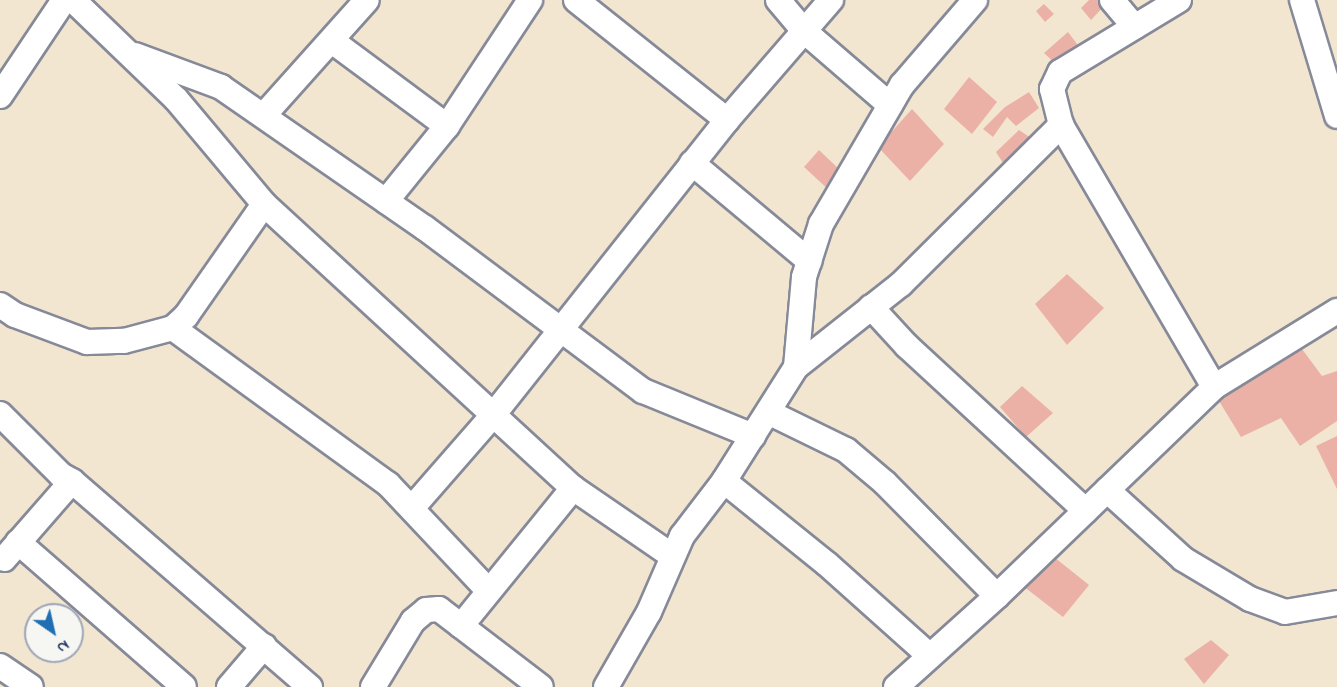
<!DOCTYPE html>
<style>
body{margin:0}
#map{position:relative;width:1337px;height:687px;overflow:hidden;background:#f2e6d1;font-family:"Indie Flower",sans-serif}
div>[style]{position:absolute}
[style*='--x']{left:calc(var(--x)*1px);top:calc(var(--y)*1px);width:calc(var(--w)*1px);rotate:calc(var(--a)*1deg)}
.building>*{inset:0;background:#ebb1a7}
.roads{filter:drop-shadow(2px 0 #868a98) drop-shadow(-2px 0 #868a98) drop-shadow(0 2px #868a98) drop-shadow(0 -2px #868a98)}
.minor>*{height:24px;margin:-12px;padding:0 12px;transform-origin:12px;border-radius:12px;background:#fff}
span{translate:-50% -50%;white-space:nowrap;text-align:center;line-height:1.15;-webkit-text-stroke:4.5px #f6f6f2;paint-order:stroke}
.north{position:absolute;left:24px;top:603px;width:60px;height:60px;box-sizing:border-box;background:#f6f6f2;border:2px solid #9ea6b7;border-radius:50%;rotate:146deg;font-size:16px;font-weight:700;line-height:24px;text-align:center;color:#1b2f5e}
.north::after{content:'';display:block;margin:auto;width:21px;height:27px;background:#1f6fb2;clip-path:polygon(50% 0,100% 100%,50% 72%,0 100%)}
</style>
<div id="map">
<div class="building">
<i style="clip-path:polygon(1089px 0,1102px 0,1105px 5px,1091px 20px,1081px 8px)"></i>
<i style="clip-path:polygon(1044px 4px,1054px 14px,1045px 22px,1036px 11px)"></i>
<i style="clip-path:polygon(1068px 32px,1080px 48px,1057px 65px,1044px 53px)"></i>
<i style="clip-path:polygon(969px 77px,997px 102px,972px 134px,944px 109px)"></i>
<i style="clip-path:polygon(1029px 92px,1039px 108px,1016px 126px,1007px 117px,993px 137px,983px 129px,1005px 107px)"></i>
<i style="clip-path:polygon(912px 109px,944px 144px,910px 181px,878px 147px)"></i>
<i style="clip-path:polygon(1019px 130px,1034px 140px,1005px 166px,996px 152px)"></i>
<i style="clip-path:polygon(819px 150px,841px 171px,830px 191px,804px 167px)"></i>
<i style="clip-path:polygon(1067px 274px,1104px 308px,1067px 345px,1035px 304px)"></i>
<i style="clip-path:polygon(1299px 345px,1322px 376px,1337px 371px,1337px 421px,1300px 446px,1281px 418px,1241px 437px,1219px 401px)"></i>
<i style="clip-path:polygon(1022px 386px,1053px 413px,1026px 437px,1000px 407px)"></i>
<i style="clip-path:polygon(1337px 436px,1337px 489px,1316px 446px)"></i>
<i style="clip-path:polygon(1054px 557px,1089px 585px,1063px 617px,1023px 586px)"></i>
<i style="clip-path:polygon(1211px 640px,1229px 655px,1204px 684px,1184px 659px)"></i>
</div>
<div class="roads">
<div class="minor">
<i style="--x:73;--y:0;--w:143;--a:43.9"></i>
<i style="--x:176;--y:99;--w:137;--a:50"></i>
<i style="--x:264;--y:204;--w:420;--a:42.6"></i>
<i style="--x:573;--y:488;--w:119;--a:34.4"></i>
<i style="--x:576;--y:0;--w:193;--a:38.5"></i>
<i style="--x:778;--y:0;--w:39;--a:50"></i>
<i style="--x:803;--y:30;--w:115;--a:40.8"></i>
<i style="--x:1112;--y:0;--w:35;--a:50"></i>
<i style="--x:1179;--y:0;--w:139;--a:148.8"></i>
<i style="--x:1060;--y:72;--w:19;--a:115"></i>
<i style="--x:1052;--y:89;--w:37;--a:76"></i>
<i style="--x:1061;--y:125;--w:303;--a:59.7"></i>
<i style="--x:1302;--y:0;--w:121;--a:73.2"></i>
<i style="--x:332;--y:41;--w:143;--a:36.5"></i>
<i style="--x:135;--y:55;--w:92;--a:20.4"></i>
<i style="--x:221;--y:87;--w:248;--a:34.7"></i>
<i style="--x:425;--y:228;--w:272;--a:36.8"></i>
<i style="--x:643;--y:391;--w:119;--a:22.2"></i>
<i style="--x:0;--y:96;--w:115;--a:-56.3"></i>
<i style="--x:264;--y:115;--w:154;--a:-48.2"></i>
<i style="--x:692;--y:163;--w:153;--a:39.9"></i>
<i style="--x:386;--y:201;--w:97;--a:-50.9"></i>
<i style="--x:447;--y:126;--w:151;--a:-56.6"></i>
<i style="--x:0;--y:305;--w:18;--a:34"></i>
<i style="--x:15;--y:315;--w:77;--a:20.6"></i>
<i style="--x:87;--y:342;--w:37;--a:-2"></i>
<i style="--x:124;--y:341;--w:51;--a:-14.9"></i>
<i style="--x:173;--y:328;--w:18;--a:-43"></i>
<i style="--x:186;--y:316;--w:136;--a:-55.1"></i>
<i style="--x:871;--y:307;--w:53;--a:47.3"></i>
<i style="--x:907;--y:346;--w:243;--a:42.7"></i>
<i style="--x:173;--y:328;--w:266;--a:36"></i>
<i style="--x:388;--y:484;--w:147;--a:46.7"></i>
<i style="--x:796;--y:367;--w:134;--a:-38.3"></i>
<i style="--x:901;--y:284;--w:226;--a:-44.8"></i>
<i style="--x:770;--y:413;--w:85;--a:26"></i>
<i style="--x:846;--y:450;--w:51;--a:40.2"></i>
<i style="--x:885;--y:483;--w:159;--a:45.3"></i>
<i style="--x:0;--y:414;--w:86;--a:45"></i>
<i style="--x:61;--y:475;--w:13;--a:29"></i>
<i style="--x:72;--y:481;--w:315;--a:40.9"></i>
<i style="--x:724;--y:481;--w:132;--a:38.9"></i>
<i style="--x:827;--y:564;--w:138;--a:41.8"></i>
<i style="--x:1107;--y:490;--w:103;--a:42.2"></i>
<i style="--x:1183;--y:559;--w:78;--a:30.8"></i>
<i style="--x:1250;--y:599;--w:37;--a:20"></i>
<i style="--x:1285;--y:612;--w:53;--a:-9.8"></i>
<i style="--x:412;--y:508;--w:125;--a:-48.9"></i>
<i style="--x:494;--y:414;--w:375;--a:-51.6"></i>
<i style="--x:727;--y:120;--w:159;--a:-49.1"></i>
<i style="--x:18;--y:542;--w:220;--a:41.1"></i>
<i style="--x:4;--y:559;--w:103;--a:-48.9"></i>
<i style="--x:461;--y:626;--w:178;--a:-50.9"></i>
<i style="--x:0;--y:666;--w:37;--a:34"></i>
<i style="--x:229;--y:687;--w:54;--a:-49.5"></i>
<i style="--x:373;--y:687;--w:77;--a:-58.8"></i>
<i style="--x:413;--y:621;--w:17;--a:-40"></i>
<i style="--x:426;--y:610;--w:13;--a:-4"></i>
<i style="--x:439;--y:609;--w:128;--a:37.4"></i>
<i style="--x:606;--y:687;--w:86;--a:-60.2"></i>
<i style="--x:649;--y:612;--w:83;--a:-66.5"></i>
<i style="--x:682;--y:536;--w:69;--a:-52.6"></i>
<i style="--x:724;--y:481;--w:135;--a:-57.7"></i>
<i style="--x:796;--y:367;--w:90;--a:-84.9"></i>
<i style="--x:804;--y:277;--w:56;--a:-72.2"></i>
<i style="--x:821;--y:224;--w:161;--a:-59.8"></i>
<i style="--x:902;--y:85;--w:112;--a:-49.3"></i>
<i style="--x:896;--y:687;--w:136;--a:-42"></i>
<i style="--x:997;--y:596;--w:301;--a:-43.9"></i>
<i style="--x:1214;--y:387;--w:145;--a:-31.7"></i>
</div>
</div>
<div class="north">N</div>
</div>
